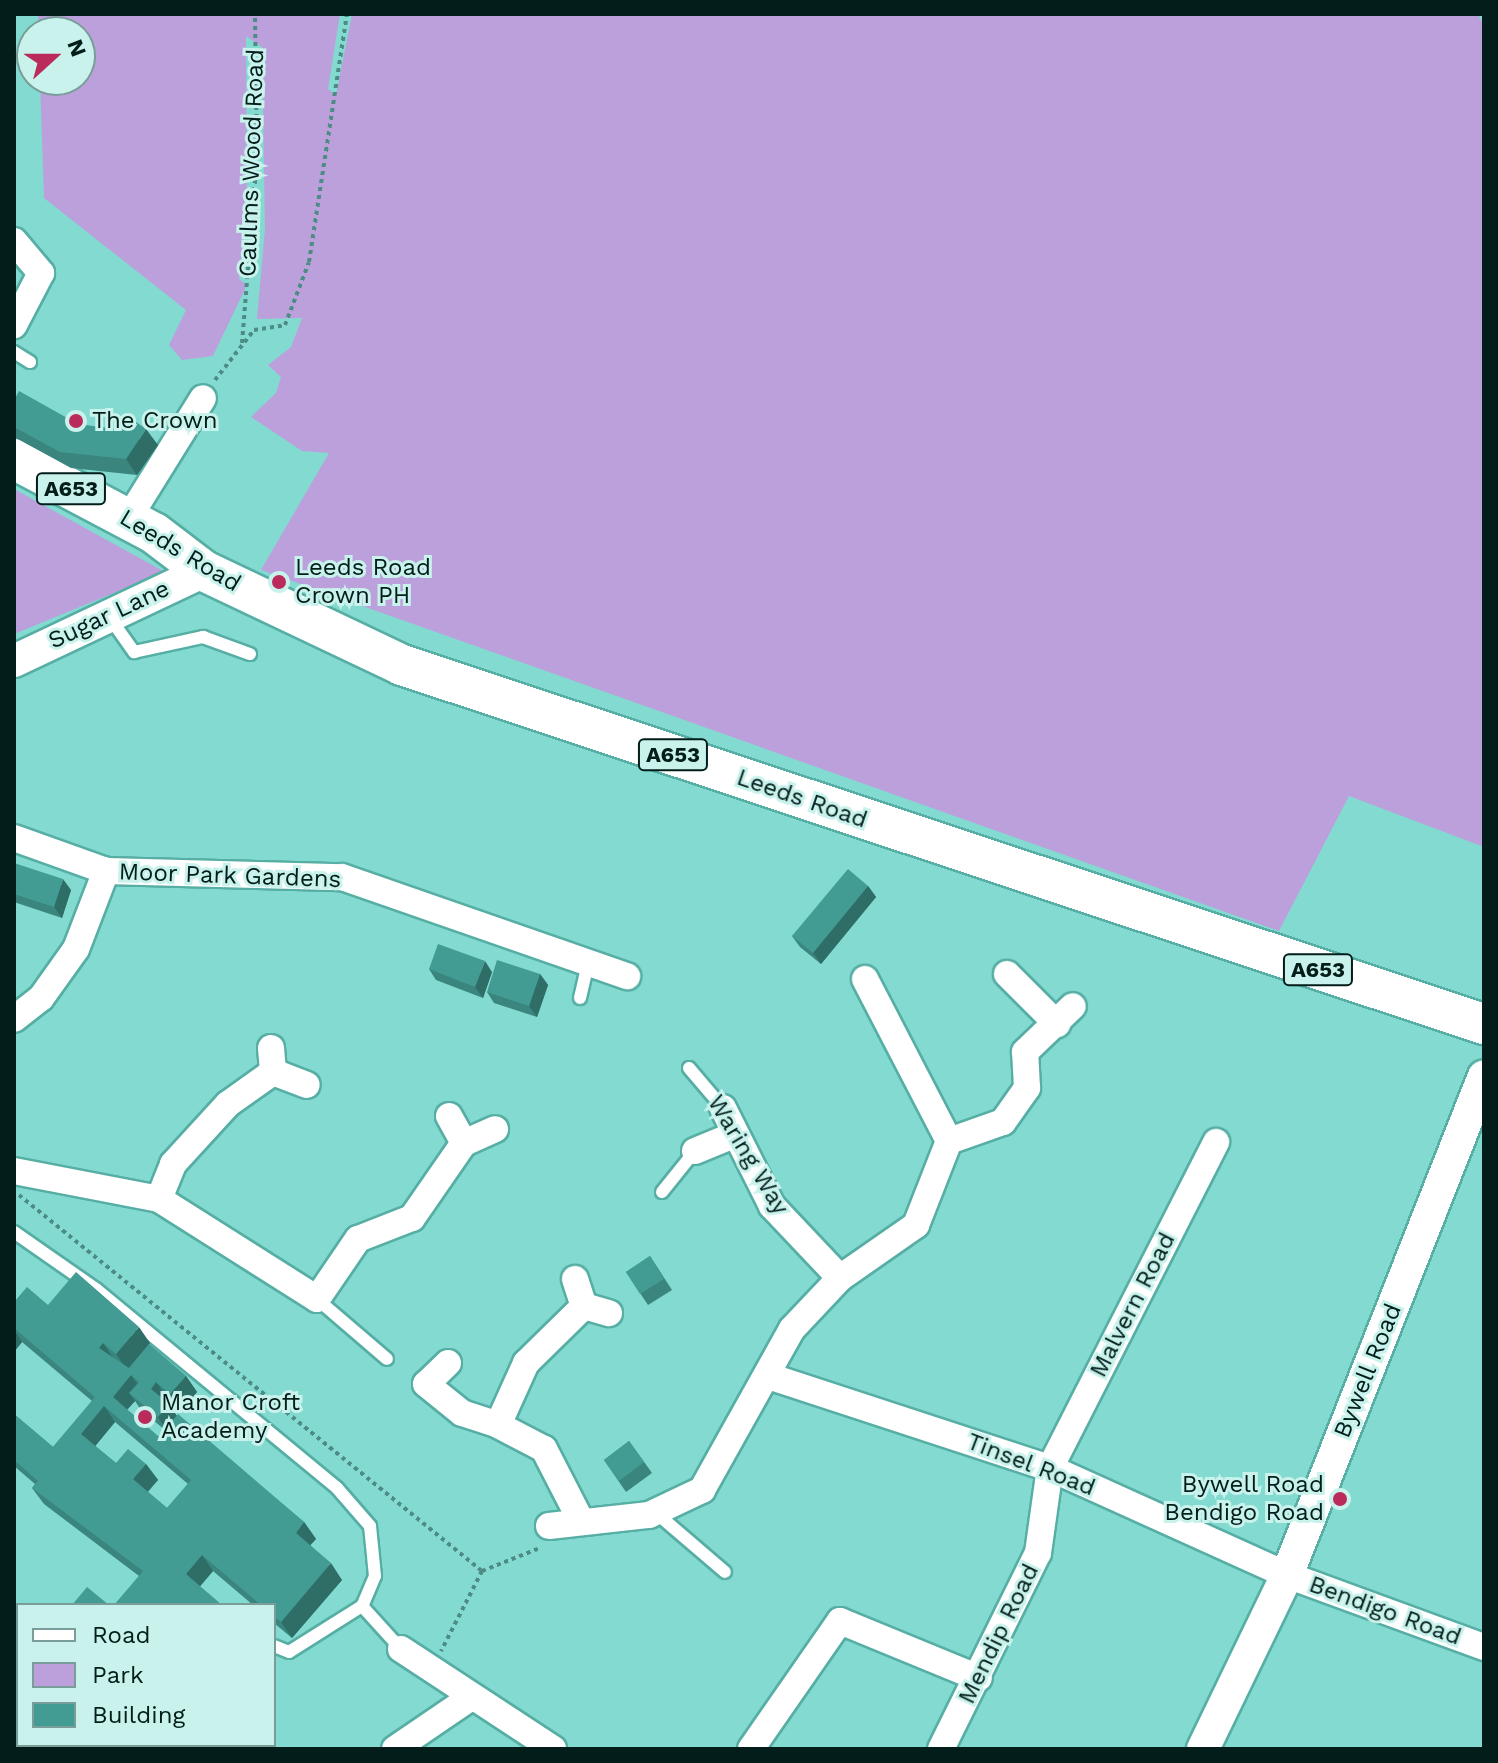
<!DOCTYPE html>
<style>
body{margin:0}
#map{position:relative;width:1498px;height:1763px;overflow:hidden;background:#82dad0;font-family:"Work Sans",sans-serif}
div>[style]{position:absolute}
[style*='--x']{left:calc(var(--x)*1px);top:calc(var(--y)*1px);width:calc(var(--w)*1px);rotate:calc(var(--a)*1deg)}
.green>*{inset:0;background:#bca0dc}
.path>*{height:4px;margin-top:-2px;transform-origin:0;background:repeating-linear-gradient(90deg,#4d8c85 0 4px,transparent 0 8px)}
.roads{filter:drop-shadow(2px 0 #56aea4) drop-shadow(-2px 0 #56aea4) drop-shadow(0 2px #56aea4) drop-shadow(0 -2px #56aea4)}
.service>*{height:12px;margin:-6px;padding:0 6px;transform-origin:6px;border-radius:6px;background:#fff}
.minor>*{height:26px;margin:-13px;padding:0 13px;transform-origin:13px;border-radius:13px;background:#fff}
.tertiary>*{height:32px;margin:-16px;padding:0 16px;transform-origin:16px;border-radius:16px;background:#fff}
.primary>*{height:40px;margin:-20px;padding:0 20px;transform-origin:20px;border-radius:20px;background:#fff}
.wall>*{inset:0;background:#3a867e}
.shaded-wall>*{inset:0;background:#2f6d67}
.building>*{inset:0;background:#439c93}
.dots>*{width:22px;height:22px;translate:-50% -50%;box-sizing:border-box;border:4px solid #c9f2ec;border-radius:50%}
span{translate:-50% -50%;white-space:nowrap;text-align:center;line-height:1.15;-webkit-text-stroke:6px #c9f2ec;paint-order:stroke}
.shield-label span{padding:2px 6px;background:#c9f2ec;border:2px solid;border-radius:6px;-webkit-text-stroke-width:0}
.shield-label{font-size:22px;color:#021d1a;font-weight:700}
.street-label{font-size:24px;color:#021d1a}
.poi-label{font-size:24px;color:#021d1a}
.left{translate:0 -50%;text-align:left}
.right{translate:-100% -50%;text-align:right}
.frame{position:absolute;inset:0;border:16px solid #021d1a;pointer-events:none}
.legend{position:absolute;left:16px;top:1603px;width:260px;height:144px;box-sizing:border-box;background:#c9f2ec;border:2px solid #799d98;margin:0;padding:10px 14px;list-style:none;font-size:24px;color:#021d1a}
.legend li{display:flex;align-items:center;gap:16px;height:40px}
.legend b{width:40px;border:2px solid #799d98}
.north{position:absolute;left:16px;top:16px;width:80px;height:80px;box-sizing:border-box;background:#c9f2ec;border:2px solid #799d98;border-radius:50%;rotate:69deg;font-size:22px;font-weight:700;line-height:32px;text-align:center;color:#021d1a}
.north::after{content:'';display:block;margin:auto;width:28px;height:36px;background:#ba2b5b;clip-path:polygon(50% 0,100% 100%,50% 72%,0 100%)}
</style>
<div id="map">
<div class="green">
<i style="clip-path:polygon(38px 14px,340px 14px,328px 89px,336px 95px,352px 14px,1478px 14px,1484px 26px,1484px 847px,1349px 796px,1279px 931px,261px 570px,329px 453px,302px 451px,251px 417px,276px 393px,281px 377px,268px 365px,291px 347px,302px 318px,257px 319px,265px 229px,262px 47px,246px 36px,247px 206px,239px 279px,247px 285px,213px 356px,182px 360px,169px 345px,186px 310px,44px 198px,40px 80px,80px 80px,80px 32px,39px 32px)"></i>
<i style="clip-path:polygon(14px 489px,165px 572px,14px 634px)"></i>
</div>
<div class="path">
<i style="--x:242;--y:343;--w:186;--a:-85.4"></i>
<i style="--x:257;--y:158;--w:144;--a:-90.8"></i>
<i style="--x:215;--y:380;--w:63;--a:-52"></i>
<i style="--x:254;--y:330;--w:31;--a:-9"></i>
<i style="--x:285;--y:325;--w:67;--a:-69.1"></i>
<i style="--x:309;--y:262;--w:251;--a:-81.3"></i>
<i style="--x:19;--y:1195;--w:596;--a:39.08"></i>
<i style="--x:482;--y:1571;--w:90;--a:117.1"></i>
<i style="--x:482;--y:1571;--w:62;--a:-21.6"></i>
</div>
<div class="roads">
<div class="service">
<i style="--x:14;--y:352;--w:19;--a:32"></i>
<i style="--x:110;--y:618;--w:42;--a:54.8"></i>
<i style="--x:134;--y:652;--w:71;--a:-12.3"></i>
<i style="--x:203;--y:637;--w:50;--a:19.9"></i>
<i style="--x:580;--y:998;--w:37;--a:-77"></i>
<i style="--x:689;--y:1068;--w:52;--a:49.6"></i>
<i style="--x:662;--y:1192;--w:53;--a:-51.2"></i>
<i style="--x:14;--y:1232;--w:101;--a:34.9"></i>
<i style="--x:97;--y:1290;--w:311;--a:39.5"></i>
<i style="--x:337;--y:1488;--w:50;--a:49"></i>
<i style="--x:370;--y:1526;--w:50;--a:84.3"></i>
<i style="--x:375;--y:1576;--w:33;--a:113"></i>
<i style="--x:362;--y:1606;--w:86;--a:147.8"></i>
<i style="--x:289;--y:1652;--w:16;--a:-158"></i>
<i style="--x:317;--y:1299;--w:92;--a:40.6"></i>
<i style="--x:655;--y:1512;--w:92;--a:40.6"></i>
<i style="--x:362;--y:1606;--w:58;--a:47.8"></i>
</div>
<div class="minor">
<i style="--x:14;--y:241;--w:42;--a:49.8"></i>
<i style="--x:41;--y:273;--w:59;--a:117.4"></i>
<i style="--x:128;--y:519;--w:142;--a:-58.2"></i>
<i style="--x:14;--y:838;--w:98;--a:19.7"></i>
<i style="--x:106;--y:871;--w:236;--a:1.5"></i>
<i style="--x:342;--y:877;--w:302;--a:19.2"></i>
<i style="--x:1007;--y:974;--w:71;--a:45"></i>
<i style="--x:865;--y:979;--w:182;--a:62.6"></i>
<i style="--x:14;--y:1019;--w:34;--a:-38"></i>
<i style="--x:41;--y:998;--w:60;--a:-54.5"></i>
<i style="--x:76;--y:949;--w:84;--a:-69"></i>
<i style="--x:271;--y:1048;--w:24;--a:85"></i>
<i style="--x:273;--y:1072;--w:36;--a:21"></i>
<i style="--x:723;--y:1108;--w:110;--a:63.4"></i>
<i style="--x:772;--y:1206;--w:99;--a:46.6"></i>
<i style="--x:449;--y:1116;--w:31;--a:61"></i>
<i style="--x:695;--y:1151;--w:42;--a:-22.3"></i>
<i style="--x:14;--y:1171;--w:148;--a:10.9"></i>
<i style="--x:159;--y:1199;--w:187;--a:32.3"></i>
<i style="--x:317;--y:1299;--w:73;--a:-55.7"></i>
<i style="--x:358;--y:1239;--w:58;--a:-21.3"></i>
<i style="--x:412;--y:1218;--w:91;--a:-55.3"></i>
<i style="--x:464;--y:1143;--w:34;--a:-24"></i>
<i style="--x:159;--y:1199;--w:38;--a:-68"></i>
<i style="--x:173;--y:1164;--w:81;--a:-47.5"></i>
<i style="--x:228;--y:1104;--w:55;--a:-35.4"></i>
<i style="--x:575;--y:1279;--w:28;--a:72"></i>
<i style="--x:448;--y:1363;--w:30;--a:136"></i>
<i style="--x:426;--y:1384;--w:46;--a:38.9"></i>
<i style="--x:462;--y:1413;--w:38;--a:18"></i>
<i style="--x:768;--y:1376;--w:297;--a:18.1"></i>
<i style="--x:1050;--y:1468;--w:260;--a:24.3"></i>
<i style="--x:1287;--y:1575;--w:210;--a:20.1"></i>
<i style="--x:580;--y:1519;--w:79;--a:-117.2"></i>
<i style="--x:544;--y:1449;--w:52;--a:-152.4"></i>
<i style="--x:498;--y:1425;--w:68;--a:-65.7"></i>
<i style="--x:526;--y:1363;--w:81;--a:-44.5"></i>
<i style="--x:584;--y:1306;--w:26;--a:16"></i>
<i style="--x:549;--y:1526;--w:101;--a:-6.3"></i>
<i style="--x:649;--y:1515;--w:59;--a:-25.3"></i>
<i style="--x:702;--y:1490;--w:184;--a:-60.8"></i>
<i style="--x:792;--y:1329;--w:70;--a:-46.7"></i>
<i style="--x:840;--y:1278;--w:93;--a:-34.9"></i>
<i style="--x:916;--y:1225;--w:90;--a:-68.6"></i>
<i style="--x:949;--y:1141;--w:57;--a:-19.4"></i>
<i style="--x:1003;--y:1122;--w:42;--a:-54.8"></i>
<i style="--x:1027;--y:1088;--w:36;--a:-93"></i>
<i style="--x:1025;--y:1052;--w:66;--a:-43.8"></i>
<i style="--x:401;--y:1649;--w:182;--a:33.3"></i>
<i style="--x:395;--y:1749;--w:91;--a:-34.2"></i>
<i style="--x:751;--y:1749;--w:156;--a:-55.2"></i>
<i style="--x:840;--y:1621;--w:150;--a:22.3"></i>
<i style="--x:941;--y:1749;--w:219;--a:-63.7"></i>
<i style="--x:1038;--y:1553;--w:86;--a:-82"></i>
<i style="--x:1050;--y:1468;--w:366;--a:-63"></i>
</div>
<div class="tertiary">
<i style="--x:14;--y:661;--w:210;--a:-25.3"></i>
<i style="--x:1203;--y:1749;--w:193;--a:-64.2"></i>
<i style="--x:1287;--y:1575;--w:536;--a:-68.46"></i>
</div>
<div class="primary">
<i style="--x:14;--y:459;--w:158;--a:27.9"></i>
<i style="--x:154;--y:533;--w:63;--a:37.2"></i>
<i style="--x:204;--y:571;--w:219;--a:25.4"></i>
<i style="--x:402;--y:665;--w:1140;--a:18.36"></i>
</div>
</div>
<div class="wall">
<i style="clip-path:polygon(14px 400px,78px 424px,158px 445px,137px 475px,71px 468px,14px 437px)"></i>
<i style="clip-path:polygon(14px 863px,71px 890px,62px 918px,14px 902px)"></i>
<i style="clip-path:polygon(868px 886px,876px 897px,821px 964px,800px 947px,792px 936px)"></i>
<i style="clip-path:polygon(429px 969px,492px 972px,483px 998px,436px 980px)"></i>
<i style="clip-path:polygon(540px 974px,548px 985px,537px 1017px,494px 1003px,487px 992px)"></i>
<i style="clip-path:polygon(650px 1256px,672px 1290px,648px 1305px,626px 1272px)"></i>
<i style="clip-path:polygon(evenodd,14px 1300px,48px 1305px,150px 1343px,149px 1345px,186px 1376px,197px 1392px,182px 1410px,168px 1398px,165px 1401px,177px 1416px,304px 1522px,316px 1539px,310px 1545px,342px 1580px,292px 1638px,274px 1623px,274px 1605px,253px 1605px,213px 1571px,200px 1586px,139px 1576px,44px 1504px,32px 1488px,35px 1484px,14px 1466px,14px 1414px,53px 1447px,92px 1401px,22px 1342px,14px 1352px,14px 1300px,135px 1401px,141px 1410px,165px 1430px,159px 1437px,127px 1410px,135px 1401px,14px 1300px,115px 1422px,188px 1484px,167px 1508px,148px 1492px,158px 1480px,146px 1464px,116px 1463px,95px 1446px,115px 1422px)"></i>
<i style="clip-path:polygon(629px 1441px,652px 1473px,626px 1492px,604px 1460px)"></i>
</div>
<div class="shaded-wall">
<i style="clip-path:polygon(146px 429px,158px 445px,137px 475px,126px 459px)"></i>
<i style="clip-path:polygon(63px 879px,71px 890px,62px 918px,54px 907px)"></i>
<i style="clip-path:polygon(868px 886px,876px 897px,821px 964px,813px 953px)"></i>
<i style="clip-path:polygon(485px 961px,492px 972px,483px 998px,475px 987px)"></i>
<i style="clip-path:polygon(540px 974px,548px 985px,537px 1017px,529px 1006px)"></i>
<i style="clip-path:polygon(139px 1327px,150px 1343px,127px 1370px,116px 1354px)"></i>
<i style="clip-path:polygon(14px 1330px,22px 1342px,14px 1352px)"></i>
<i style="clip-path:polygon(103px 1343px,114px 1359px,99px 1348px)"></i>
<i style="clip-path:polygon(131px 1375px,143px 1392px,129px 1393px,135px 1401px,124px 1413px,113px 1397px)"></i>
<i style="clip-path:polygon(186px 1376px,197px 1392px,182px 1410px,170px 1394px)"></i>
<i style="clip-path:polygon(156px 1382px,168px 1398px,162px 1405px,151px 1389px)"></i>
<i style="clip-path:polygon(169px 1404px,180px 1421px,169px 1434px,158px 1417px)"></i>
<i style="clip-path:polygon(104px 1406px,115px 1422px,92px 1450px,81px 1434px)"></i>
<i style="clip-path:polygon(146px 1464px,158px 1480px,144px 1495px,133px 1479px)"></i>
<i style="clip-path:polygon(304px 1522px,316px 1539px,307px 1549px,296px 1533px)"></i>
<i style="clip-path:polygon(202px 1555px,213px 1571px,197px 1590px,186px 1574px)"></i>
<i style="clip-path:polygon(331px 1563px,342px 1580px,292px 1638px,281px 1622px)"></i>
<i style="clip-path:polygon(136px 1745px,151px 1745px,148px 1749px,139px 1749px)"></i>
</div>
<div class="building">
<i style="clip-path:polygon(19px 391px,78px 424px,116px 429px,126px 415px,146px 429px,126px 459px,60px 452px,14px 427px,14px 400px)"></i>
<i style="clip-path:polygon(14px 863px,63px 879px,54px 907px,14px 894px)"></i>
<i style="clip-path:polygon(848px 869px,868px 886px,813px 953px,792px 936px)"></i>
<i style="clip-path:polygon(438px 944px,485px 961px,475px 987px,429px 969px)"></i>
<i style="clip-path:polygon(497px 960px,540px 974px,529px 1006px,487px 992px)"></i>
<i style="clip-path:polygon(650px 1256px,664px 1279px,640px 1294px,626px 1272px)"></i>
<i style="clip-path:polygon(evenodd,76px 1272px,139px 1327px,116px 1354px,103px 1343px,99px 1348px,129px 1368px,149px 1344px,186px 1376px,170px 1394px,156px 1382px,151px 1389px,169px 1404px,158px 1417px,129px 1393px,139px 1382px,131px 1375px,113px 1397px,159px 1437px,178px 1414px,304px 1522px,296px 1533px,331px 1563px,281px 1622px,274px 1616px,274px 1605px,261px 1605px,202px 1555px,186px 1574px,222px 1605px,114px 1605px,143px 1571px,32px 1488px,38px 1481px,14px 1460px,14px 1414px,53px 1447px,95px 1397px,14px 1328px,14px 1300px,15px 1301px,27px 1287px,48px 1305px,76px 1272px,104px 1406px,191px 1480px,167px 1508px,133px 1479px,146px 1464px,128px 1449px,116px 1463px,81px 1434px,104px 1406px)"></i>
<i style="clip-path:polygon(629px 1441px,644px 1462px,619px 1481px,604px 1460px)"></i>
<i style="clip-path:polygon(87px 1587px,109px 1605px,72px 1605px)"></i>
</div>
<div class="dots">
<i style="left:76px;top:421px;background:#ba2b5b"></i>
<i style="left:279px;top:582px;background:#ba2b5b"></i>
<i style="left:145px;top:1417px;background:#ba2b5b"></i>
<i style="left:1340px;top:1499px;background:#ba2b5b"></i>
</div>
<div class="shield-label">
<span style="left:71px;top:489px">A653</span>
<span style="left:673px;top:755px">A653</span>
<span style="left:1318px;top:970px">A653</span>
</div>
<div class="street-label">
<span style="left:252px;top:163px;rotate:-88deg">Caulms Wood Road</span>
<span style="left:180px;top:551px;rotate:31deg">Leeds Road</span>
<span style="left:109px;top:615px;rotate:-25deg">Sugar Lane</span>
<span style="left:802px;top:799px;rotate:19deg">Leeds Road</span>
<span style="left:230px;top:876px;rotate:2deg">Moor Park Gardens</span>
<span style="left:748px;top:1155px;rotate:59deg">Waring Way</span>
<span style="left:1133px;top:1305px;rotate:-63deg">Malvern Road</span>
<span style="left:1368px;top:1371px;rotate:-68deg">Bywell Road</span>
<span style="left:1031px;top:1465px;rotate:21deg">Tinsel Road</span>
<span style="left:1385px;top:1611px;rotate:20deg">Bendigo Road</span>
<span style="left:999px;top:1634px;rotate:-64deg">Mendip Road</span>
</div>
<div class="poi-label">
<span class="left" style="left:92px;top:421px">The Crown</span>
<span class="left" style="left:295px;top:582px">Leeds Road<br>Crown PH</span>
<span class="left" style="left:161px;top:1417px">Manor Croft<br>Academy</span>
<span class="right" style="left:1324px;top:1499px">Bywell Road<br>Bendigo Road</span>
</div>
<div class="frame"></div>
<ul class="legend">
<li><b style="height:10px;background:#fff"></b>Road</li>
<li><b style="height:22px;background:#bca0dc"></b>Park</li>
<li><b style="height:22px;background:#439c93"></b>Building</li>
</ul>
<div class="north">N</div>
</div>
